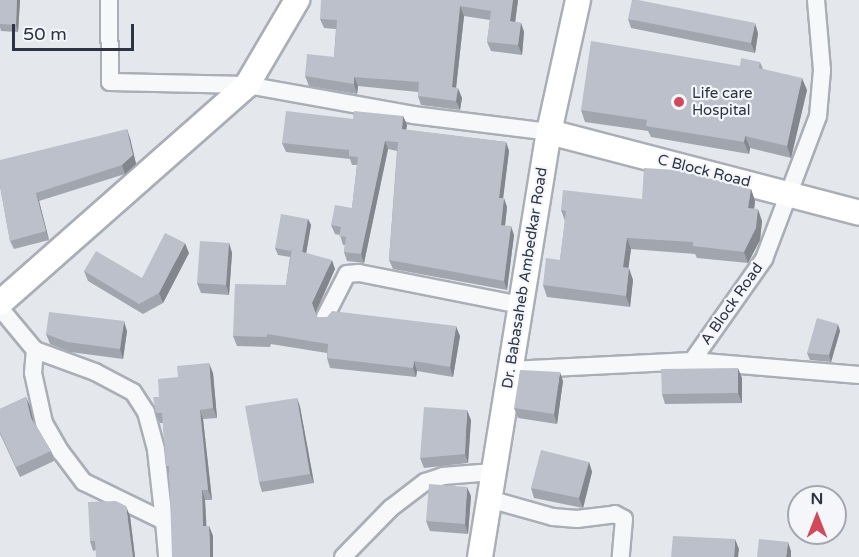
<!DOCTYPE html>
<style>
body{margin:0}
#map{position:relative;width:859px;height:557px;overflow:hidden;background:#e4e7ec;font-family:"Varela Round",sans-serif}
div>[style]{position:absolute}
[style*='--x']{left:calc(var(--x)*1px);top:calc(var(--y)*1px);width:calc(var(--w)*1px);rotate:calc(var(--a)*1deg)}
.roads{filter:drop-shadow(2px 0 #a9aeb7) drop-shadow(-2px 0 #a9aeb7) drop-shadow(0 2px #a9aeb7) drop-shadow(0 -2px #a9aeb7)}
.street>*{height:16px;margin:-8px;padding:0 8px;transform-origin:8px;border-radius:8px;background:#f7f8fa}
.secondary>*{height:24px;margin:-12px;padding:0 12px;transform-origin:12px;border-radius:12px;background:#fff}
.wall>*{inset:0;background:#a1a5ae}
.shaded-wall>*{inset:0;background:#83868d}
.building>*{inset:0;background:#bbc0ca}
.dots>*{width:16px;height:16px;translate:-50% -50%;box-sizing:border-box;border:3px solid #f4f6f9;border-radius:50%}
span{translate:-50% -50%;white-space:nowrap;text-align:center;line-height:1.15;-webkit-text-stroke:4.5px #f4f6f9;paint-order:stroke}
.poi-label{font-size:15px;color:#2b3445}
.left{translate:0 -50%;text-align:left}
.street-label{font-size:15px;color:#2b3445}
.north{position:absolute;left:787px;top:485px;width:60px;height:60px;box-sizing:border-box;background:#f4f6f9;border:2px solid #a4a8b1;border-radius:50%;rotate:0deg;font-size:16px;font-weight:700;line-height:24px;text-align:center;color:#2b3445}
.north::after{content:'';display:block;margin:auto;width:21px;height:27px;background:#d1495b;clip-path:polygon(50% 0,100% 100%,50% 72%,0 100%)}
.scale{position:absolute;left:12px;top:24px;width:122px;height:27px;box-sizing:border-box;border:3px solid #2b3445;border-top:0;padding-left:8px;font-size:18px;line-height:21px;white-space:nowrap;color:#2b3445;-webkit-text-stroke:4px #f4f6f9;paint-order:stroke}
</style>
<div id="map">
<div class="roads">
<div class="street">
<i style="--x:109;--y:0;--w:82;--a:89.3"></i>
<i style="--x:110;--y:82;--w:137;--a:1.3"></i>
<i style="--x:247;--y:85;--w:169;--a:10.2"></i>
<i style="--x:413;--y:115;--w:137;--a:7.1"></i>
<i style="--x:0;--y:308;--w:55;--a:50.2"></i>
<i style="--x:35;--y:350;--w:23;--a:95"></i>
<i style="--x:33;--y:373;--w:51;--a:77.6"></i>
<i style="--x:44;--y:423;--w:34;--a:60"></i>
<i style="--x:61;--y:452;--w:38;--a:53"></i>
<i style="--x:84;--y:482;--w:89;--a:26"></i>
<i style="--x:164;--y:521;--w:36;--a:85"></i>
<i style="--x:325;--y:317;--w:48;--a:-62.9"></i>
<i style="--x:347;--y:274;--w:12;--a:-5"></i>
<i style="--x:359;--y:273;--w:164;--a:11.2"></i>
<i style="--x:35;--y:350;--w:64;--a:20.1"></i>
<i style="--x:95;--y:372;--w:43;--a:27.8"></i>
<i style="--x:133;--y:392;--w:24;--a:57"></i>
<i style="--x:146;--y:412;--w:39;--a:75"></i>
<i style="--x:156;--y:450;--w:71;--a:83.6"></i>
<i style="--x:692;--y:361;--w:168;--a:4.8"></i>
<i style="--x:510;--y:370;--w:182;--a:-2.8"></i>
<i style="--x:692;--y:361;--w:125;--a:-54.8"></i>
<i style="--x:764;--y:259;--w:153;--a:-69.3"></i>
<i style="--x:818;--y:116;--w:46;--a:-85"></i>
<i style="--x:822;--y:70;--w:70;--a:-94.9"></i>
<i style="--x:489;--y:499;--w:66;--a:15.7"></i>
<i style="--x:553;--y:517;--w:24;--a:5"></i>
<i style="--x:577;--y:519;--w:38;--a:-7"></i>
<i style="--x:615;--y:514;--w:10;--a:29"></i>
<i style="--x:624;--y:519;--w:38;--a:95"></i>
<i style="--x:343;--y:557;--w:69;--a:-45.6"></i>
<i style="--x:391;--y:508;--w:43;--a:-37.4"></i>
<i style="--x:425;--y:482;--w:19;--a:-18"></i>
<i style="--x:443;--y:476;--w:50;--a:-4.6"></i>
</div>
<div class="secondary">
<i style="--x:549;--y:132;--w:320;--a:14.6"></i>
<i style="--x:0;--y:303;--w:329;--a:-41.4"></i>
<i style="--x:247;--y:85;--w:99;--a:-59.5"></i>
<i style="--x:480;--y:557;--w:431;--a:-80.8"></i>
<i style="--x:549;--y:132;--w:135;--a:-77.6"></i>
</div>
</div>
<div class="wall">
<i style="clip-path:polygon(0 0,20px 0,18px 32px,1px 31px,0 27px)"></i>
<i style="clip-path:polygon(518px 0,515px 22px,521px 23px,524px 32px,522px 55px,491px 51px,487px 42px,490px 20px,464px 16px,456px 88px,462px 98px,460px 110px,421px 105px,418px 96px,418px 92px,358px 86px,357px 94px,309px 86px,305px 76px,334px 57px,336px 29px,324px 28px,320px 19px)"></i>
<i style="clip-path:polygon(628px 19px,758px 33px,755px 53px,631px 28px)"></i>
<i style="clip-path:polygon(760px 62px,763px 69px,807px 90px,791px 158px,750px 148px,749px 154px,651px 137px,648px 131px,585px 122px,581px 110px,740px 66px)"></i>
<i style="clip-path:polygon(403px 116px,407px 125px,406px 130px,506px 142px,509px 151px,503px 198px,507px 207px,505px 226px,514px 235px,507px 290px,393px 269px,389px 260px,397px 151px,388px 149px,364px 263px,347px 261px,344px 252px,345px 245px,343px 245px,340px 235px,335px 234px,331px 225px,352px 208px,357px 165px,352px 165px,350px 159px,286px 152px,282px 143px,353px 119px)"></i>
<i style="clip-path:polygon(130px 138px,136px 164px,125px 174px,39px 201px,49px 240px,14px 249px,10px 241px,0 186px)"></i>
<i style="clip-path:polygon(751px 189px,755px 201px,754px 209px,762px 221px,760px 240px,748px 263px,697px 258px,695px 254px,631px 249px,628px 268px,633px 280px,630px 307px,547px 297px,543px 285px,560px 260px,565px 221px,561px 210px,642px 199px)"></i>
<i style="clip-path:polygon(308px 219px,311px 225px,306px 253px,335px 269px,316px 313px,317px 317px,460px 336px,453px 377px,417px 371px,416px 377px,330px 368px,327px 358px,327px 353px,271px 344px,270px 347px,237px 346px,233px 336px,286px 285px,290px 257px,278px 255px,275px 248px)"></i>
<i style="clip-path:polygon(229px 243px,232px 253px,229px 295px,201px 293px,197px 283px)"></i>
<i style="clip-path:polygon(189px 253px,163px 303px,143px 314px,88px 281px,84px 271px,142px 278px)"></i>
<i style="clip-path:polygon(127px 331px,123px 359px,70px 352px,50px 344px,46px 334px)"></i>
<i style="clip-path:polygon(840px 331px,831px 362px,810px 360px,807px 353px)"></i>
<i style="clip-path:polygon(213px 373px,217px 418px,203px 419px,212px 500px,205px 500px,206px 526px,209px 526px,213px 536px,170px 476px,166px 466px,163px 423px,160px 423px,156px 413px,159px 397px,178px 377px)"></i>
<i style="clip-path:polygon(742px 378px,742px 403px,665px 404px,662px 394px)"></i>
<i style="clip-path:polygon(563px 381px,557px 424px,518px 418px,514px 408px)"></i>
<i style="clip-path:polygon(26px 397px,33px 422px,51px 451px,54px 461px,20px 477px,0 434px,0 409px)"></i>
<i style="clip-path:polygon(297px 398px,300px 407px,314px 483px,262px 492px,259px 482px)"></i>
<i style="clip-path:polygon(471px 420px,468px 463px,424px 468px,420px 458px)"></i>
<i style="clip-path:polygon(589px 462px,592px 472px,583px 508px,534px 498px,531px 488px)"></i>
<i style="clip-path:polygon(471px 496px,468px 534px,430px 531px,426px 521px)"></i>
<i style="clip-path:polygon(130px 516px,135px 557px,96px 557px,96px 550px,93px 551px,90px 541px)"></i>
</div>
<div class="shaded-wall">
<i style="clip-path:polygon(17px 0,20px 0,18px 32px,16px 25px)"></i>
<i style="clip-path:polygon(513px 0,518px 0,514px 31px,510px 21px)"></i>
<i style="clip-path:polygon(460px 6px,464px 16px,455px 97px,452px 87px)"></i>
<i style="clip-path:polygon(521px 23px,524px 32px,522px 55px,518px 45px)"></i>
<i style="clip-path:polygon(755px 23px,758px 33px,755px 53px,751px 43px)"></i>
<i style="clip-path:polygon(354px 77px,358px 86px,357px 94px,354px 84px)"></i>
<i style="clip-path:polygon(802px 78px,807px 90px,791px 158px,787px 146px)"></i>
<i style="clip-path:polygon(458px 88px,462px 98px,460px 110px,456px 101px)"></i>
<i style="clip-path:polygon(403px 116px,407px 125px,405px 138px,402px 129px)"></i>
<i style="clip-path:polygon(127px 129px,130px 138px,136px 164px,125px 174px,122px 165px)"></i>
<i style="clip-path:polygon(745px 136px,750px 148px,749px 154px,744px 142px)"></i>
<i style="clip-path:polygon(385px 141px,388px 149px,364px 263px,361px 254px)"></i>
<i style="clip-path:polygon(506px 142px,509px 151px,502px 207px,499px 198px)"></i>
<i style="clip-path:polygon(751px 189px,755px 201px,753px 220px,748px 208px)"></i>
<i style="clip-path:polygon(36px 193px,39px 201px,49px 240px,46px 231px)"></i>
<i style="clip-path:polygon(504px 198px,507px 207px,504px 234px,501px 225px)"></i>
<i style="clip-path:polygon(758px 209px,762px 221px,760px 240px,748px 263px,744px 252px)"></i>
<i style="clip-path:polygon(308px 219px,311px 225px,305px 260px,302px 253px)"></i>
<i style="clip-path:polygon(511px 226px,514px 235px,507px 290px,504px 281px)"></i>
<i style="clip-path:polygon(627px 238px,631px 249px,627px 279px,623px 267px)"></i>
<i style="clip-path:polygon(185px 243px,189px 253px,163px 303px,159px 293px)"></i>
<i style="clip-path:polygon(229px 243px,232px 253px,229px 295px,226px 285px)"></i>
<i style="clip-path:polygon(332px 260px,335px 269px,315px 313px,312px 303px)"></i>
<i style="clip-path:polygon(629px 268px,633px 280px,630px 307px,626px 296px)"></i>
<i style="clip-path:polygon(124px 321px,127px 331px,123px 359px,120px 349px)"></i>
<i style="clip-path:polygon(838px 324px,840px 331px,831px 362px,829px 355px)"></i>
<i style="clip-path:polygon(456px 326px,460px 336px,453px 377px,450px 367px)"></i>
<i style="clip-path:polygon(414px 361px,417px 371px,416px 377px,413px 368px)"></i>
<i style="clip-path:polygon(209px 363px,213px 373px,217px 418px,213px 408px)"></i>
<i style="clip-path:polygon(738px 368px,742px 378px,742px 403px,738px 393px)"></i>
<i style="clip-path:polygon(560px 372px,563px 381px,557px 424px,554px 414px)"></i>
<i style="clip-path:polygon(26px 397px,30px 406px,35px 428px,31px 418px)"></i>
<i style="clip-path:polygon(297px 398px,300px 407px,314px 483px,310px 474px)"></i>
<i style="clip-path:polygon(200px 410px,203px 419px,212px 500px,208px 490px)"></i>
<i style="clip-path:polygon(467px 410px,471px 420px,468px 463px,465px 454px)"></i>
<i style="clip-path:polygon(589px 462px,592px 472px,583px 508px,579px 498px)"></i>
<i style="clip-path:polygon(467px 487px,471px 496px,468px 534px,465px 524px)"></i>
<i style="clip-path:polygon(202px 490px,205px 500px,207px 536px,203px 526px)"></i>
<i style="clip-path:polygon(126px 506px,130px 516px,135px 557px,133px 557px)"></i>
<i style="clip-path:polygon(209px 526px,213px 536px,213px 557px,210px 557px)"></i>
<i style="clip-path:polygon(735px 539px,739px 549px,738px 557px,734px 557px)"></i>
<i style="clip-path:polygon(788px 542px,791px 551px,791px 557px,786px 557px)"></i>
</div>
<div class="building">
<i style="clip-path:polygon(0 0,17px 0,16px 25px,0 24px)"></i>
<i style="clip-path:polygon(321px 0,513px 0,510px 21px,521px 23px,518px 45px,487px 42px,491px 11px,460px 6px,452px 87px,458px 88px,456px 101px,418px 96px,419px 82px,354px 77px,354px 84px,305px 76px,307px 54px,334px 57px,337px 20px,320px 19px)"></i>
<i style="clip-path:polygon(632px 0,638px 0,755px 23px,751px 43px,628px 19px)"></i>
<i style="clip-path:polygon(591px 41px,740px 66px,741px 58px,760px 62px,759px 68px,802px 78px,787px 146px,745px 136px,744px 142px,646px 126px,647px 120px,581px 110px)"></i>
<i style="clip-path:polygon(286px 111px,353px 119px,354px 111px,403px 116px,402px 129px,506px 142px,499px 198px,504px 198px,501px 225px,511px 226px,504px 281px,389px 260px,398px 142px,385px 141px,361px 254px,344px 252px,346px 237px,339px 236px,341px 227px,331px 225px,335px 205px,352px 208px,358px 157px,349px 156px,349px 150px,282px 143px)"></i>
<i style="clip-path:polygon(127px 129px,133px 155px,122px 165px,36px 193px,46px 231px,10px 241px,0 186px,0 160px)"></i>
<i style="clip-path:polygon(644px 168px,678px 170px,751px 189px,748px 208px,758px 209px,756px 228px,744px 252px,693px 246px,693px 242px,627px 238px,623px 267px,629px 268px,626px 296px,543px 285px,546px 258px,560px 260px,566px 211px,561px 210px,563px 190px,642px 199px)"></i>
<i style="clip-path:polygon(281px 214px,308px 219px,302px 252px,292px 249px,291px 251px,275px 248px)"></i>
<i style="clip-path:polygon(165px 233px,185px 243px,159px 293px,139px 304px,84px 271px,96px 251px,142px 278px)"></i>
<i style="clip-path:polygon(200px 241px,229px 243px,226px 285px,197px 283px)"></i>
<i style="clip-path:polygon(292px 249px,332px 260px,312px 303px,317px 317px,327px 317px,332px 311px,456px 326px,450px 367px,414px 361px,413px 368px,327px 358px,328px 344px,267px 334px,267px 337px,233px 336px,235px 284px,286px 285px)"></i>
<i style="clip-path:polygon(49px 312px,124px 321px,120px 349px,67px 342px,46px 334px)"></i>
<i style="clip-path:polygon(817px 318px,838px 324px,829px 355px,807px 353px)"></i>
<i style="clip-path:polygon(209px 363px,213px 408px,200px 410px,208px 490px,202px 490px,203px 526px,209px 526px,210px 557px,172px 557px,169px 466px,166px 466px,162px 413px,156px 413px,153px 397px,159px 397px,158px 379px,178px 377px,177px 366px)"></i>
<i style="clip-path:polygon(738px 368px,738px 393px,662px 394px,661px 369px)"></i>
<i style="clip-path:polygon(520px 370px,560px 372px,554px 414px,514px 408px)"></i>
<i style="clip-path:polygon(26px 397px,31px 418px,51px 451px,16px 467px,0 432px,0 409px)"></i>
<i style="clip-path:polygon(297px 398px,310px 474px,259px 482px,245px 406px)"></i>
<i style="clip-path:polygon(424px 407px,467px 410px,465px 454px,420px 458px)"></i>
<i style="clip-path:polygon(541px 450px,589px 462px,579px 498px,531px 488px)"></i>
<i style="clip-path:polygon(429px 484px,467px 487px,465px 524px,426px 521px)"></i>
<i style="clip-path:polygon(116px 501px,126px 506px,133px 557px,96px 557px,95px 541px,90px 541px,88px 502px)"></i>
<i style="clip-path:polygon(673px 536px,735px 539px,734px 557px,671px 557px)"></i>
<i style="clip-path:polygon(759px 539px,788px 542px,786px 557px,757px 557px)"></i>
</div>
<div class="dots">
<i style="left:679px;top:102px;background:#d1495b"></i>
</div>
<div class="poi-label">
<span class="left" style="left:692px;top:102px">Life care<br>Hospital</span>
</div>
<div class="street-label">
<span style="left:704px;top:171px;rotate:14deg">C Block Road</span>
<span style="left:525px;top:278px;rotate:-81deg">Dr. Babasaheb Ambedkar Road</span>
<span style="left:732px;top:304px;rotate:-55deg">A Block Road</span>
</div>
<div class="north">N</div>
<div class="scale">50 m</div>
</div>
